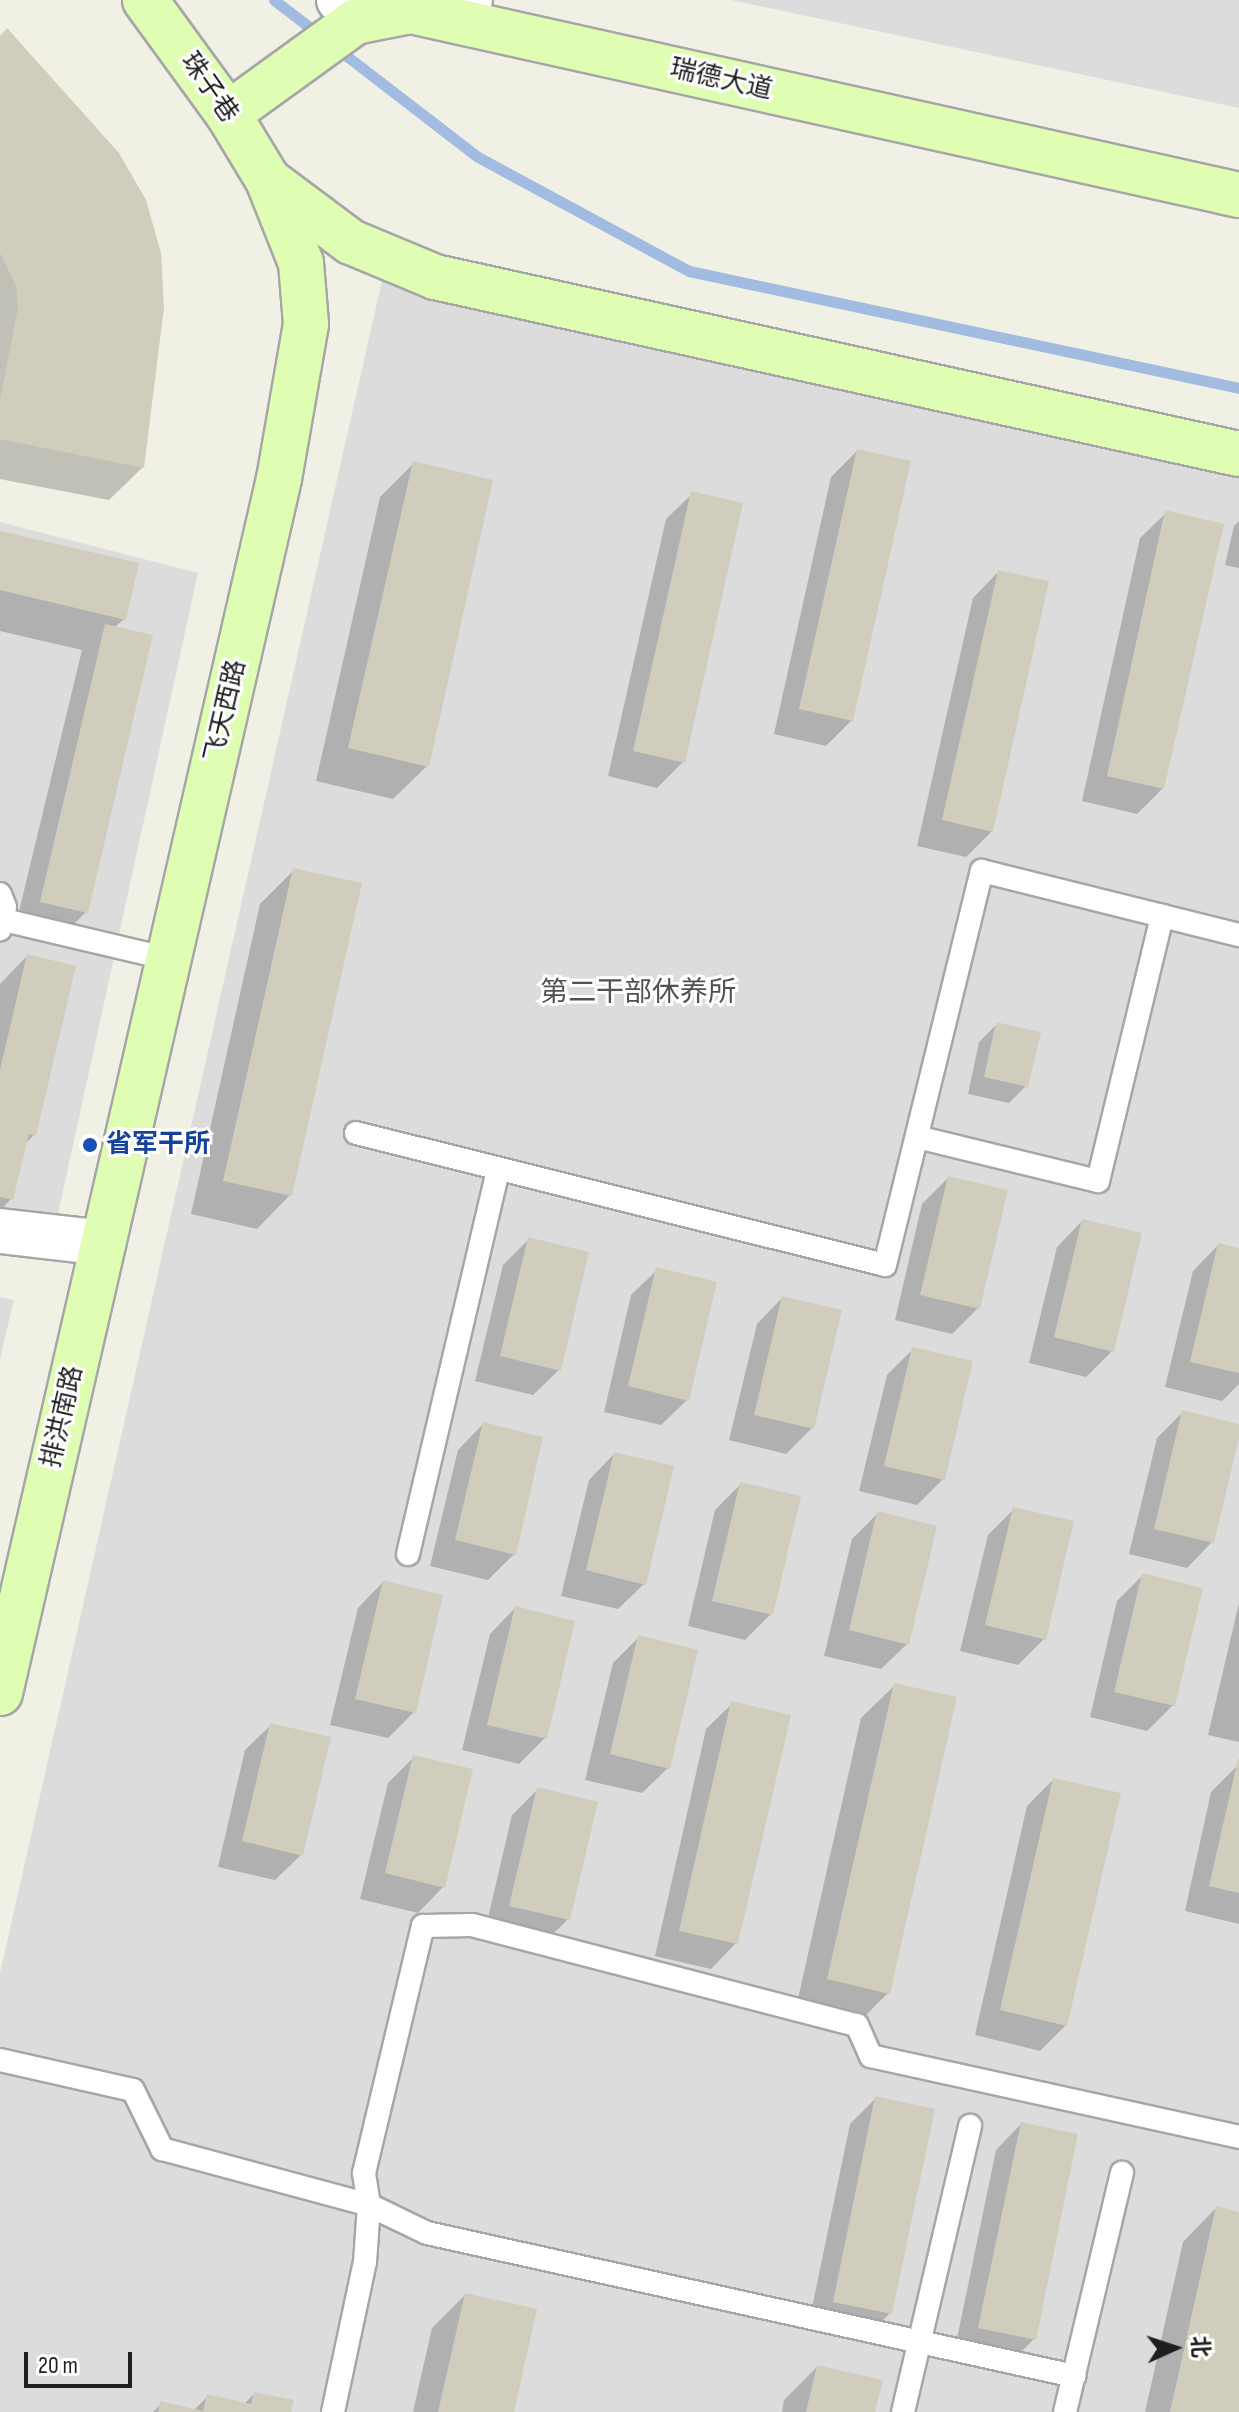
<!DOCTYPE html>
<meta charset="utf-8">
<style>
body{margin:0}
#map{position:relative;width:1239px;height:2412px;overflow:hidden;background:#f0f0e4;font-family:"Sofia Sans Condensed","Noto Sans SC",sans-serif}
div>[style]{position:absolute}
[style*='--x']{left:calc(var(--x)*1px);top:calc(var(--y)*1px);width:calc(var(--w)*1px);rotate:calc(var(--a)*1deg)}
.residential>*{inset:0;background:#dddcdc}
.shadow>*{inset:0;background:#0003}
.stream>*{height:11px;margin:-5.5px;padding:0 5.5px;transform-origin:5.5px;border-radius:5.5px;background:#a1bbe1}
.building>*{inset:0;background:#d1cdbd}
.roads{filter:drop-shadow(2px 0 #a6a6a6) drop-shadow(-2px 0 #a6a6a6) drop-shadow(0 2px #a6a6a6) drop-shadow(0 -2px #a6a6a6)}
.lane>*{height:22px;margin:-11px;padding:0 11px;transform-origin:11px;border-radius:11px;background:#fff}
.street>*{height:44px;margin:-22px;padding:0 22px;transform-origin:22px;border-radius:22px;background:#fff}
.secondary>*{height:44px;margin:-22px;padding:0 22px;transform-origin:22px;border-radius:22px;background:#dffeb4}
.dots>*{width:22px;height:22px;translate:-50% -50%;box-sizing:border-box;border:4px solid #fff;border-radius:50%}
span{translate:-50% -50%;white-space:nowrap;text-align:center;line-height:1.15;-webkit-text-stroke:6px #fff;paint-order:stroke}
.street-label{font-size:26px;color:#1f1f1f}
.transit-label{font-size:26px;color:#164399;font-weight:700}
.left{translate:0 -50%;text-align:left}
.neighbourhood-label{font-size:28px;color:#525252}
.north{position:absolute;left:1135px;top:2308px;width:80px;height:80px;-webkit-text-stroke:6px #fff;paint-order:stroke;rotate:87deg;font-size:22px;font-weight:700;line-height:32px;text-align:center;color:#1f1f1f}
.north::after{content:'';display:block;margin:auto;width:28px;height:36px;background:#1f1f1f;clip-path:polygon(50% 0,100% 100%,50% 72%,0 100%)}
.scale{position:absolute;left:24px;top:2352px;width:108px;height:36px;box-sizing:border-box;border:4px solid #1f1f1f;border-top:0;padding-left:10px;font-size:24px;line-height:28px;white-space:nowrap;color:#1f1f1f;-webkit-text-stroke:6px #fff;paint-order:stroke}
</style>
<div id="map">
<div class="residential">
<i style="clip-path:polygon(731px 0,1239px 0,1239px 108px)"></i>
<i style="clip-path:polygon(385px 267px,1239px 465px,1239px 2412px,0 2412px,0 1973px)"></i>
<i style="clip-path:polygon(0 522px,198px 573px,58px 1214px,0 1209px)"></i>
<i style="clip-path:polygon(0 1297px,14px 1300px,0 1359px)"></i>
</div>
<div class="shadow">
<i style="clip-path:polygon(0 38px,143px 467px,109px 500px,0 479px)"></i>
<i style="clip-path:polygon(857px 451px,852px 720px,826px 746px,774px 734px,831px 477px)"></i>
<i style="clip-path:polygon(413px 464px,427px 766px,393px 799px,316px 781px,380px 497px)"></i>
<i style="clip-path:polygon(692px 494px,683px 762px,657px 788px,608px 776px,666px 519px)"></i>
<i style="clip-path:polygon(1166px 513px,1163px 788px,1137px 814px,1082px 801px,1140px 538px)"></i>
<i style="clip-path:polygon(1239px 521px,1239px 568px,1225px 565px,1234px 526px)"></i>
<i style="clip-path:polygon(0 533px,124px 619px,114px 628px,86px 912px,60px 938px,15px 928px,82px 650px,0 631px)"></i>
<i style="clip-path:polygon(998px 572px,992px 831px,966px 857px,917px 846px,973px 598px)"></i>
<i style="clip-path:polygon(294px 870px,290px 1195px,257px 1229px,191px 1214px,260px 904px)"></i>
<i style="clip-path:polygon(27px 956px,34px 1135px,24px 1145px,11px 1199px,0 1211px,0 984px)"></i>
<i style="clip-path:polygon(997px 1024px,1026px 1086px,1009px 1103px,968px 1094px,979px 1042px)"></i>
<i style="clip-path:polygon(948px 1178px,978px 1308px,952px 1334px,895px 1320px,922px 1204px)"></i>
<i style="clip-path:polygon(1082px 1221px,1112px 1351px,1086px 1377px,1029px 1363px,1057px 1247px)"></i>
<i style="clip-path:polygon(528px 1240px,559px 1370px,533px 1395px,475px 1381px,503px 1265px)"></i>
<i style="clip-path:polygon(1218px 1245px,1239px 1250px,1239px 1384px,1222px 1401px,1165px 1387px,1193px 1271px)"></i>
<i style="clip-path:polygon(657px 1270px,687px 1400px,661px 1425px,604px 1412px,631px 1295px)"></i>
<i style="clip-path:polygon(782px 1298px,812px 1428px,786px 1454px,729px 1440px,757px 1324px)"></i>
<i style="clip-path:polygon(913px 1349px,943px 1479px,917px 1505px,859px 1491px,887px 1375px)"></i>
<i style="clip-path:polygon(1183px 1412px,1239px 1426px,1212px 1542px,1187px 1568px,1129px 1554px,1157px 1438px)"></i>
<i style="clip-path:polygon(483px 1424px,514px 1554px,488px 1580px,430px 1566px,458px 1450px)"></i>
<i style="clip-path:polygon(614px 1454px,644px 1584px,618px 1609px,561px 1596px,589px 1480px)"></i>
<i style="clip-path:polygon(741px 1484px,771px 1614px,745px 1640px,688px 1626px,715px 1510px)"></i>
<i style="clip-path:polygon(1014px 1509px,1044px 1639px,1018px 1665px,960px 1651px,988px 1535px)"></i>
<i style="clip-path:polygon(877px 1514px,907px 1644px,881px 1669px,824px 1656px,852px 1539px)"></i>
<i style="clip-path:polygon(1143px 1575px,1173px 1705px,1147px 1731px,1090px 1717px,1117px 1601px)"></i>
<i style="clip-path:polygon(383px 1582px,414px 1712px,388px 1738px,330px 1725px,358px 1608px)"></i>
<i style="clip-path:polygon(1239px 1603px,1239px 1742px,1208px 1735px)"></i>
<i style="clip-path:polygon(515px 1608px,545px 1738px,519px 1764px,462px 1750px,490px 1634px)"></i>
<i style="clip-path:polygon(638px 1638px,668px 1768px,642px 1793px,585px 1780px,613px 1663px)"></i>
<i style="clip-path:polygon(895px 1685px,888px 1993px,855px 2026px,795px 2012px,861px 1718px)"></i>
<i style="clip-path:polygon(732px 1704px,736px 1943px,711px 1969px,655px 1956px,706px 1729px)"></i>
<i style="clip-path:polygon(271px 1725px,301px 1855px,275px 1880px,218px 1867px,245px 1750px)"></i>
<i style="clip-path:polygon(414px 1757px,443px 1887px,418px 1913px,360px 1899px,388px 1783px)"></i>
<i style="clip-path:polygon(1237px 1766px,1239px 1766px,1239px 1924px,1185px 1911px,1211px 1792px)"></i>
<i style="clip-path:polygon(1053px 1780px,1066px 2025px,1040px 2051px,975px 2035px,1027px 1806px)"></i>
<i style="clip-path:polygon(538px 1789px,568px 1919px,542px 1945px,485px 1931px,512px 1815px)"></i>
<i style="clip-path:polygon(876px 2098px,890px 2313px,865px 2339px,808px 2327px,850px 2124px)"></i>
<i style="clip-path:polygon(1021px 2124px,1034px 2339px,1008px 2365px,954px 2353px,996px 2150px)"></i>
<i style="clip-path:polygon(1216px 2208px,1239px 2214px,1239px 2412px,1145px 2412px,1183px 2242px)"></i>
<i style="clip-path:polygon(465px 2295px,511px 2412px,413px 2412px,432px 2328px)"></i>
<i style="clip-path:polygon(817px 2367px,873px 2412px,782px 2412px,784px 2400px)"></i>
<i style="clip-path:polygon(254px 2394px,289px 2412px,153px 2412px,161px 2404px,193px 2411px,208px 2396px,244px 2404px)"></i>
</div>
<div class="stream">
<i style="--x:274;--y:0;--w:59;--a:37.5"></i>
<i style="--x:335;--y:47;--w:180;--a:37.6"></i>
<i style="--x:478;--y:157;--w:240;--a:28.4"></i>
<i style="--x:689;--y:271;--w:562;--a:12.01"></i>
</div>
<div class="building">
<i style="clip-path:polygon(7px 28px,119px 153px,146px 200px,161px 253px,164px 307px,144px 468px,0 439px,0 400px,18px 308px,16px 286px,0 253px,0 36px)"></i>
<i style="clip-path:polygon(857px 449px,911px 461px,853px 721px,799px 709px)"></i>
<i style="clip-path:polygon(413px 461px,493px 480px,429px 767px,348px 748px)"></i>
<i style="clip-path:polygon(691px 491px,743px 503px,685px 763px,633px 751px)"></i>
<i style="clip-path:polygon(1165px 510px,1224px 524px,1164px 789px,1107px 776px)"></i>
<i style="clip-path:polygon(0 531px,139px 563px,126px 620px,0 590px)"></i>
<i style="clip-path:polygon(998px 570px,1049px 581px,993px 832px,942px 820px)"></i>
<i style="clip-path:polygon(105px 624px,153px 635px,88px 913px,40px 902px)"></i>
<i style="clip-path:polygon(293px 868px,362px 883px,292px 1196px,223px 1181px)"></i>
<i style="clip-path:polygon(27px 954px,76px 966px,36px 1136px,29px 1134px,13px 1200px,0 1197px,0 1070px)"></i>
<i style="clip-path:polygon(996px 1022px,1041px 1032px,1028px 1087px,984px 1077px)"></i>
<i style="clip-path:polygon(948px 1176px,1008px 1190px,980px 1309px,920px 1295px)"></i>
<i style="clip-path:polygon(1082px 1219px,1142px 1233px,1114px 1352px,1054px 1337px)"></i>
<i style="clip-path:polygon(528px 1237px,589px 1252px,561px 1371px,500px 1356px)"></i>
<i style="clip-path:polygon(1218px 1243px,1239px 1248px,1239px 1373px,1190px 1362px)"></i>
<i style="clip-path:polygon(656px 1267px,717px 1282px,689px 1401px,628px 1386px)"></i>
<i style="clip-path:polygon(782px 1296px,842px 1310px,814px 1429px,754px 1415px)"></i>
<i style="clip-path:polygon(912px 1347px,973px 1361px,945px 1480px,884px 1466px)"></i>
<i style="clip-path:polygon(1182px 1410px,1239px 1424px,1239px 1438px,1214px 1543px,1154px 1529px)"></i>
<i style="clip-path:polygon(483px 1422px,543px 1437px,516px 1555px,455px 1540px)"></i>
<i style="clip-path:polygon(614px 1452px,674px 1466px,646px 1585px,586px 1570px)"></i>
<i style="clip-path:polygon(740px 1482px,801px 1496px,773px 1615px,712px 1601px)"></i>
<i style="clip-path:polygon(1013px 1507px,1074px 1521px,1046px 1640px,985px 1625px)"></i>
<i style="clip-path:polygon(877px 1511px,937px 1526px,909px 1645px,849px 1630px)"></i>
<i style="clip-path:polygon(1142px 1573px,1203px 1588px,1175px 1706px,1114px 1692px)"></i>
<i style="clip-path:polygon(383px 1580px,443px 1595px,416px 1713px,355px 1699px)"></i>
<i style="clip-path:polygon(515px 1606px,575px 1621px,547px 1739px,487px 1725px)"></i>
<i style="clip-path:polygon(638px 1635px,698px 1650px,670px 1769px,610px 1754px)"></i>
<i style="clip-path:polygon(894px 1683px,957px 1697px,890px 1994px,827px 1979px)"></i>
<i style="clip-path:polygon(731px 1701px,791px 1715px,738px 1944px,679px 1931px)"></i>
<i style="clip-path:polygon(270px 1723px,331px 1737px,303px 1856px,242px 1841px)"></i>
<i style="clip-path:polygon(413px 1755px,473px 1769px,445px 1888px,385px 1873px)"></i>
<i style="clip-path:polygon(1238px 1759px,1239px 1759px,1239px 1893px,1209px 1886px)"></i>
<i style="clip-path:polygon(1053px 1778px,1121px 1793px,1067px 2026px,1000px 2010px)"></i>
<i style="clip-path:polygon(537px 1787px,598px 1802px,570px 1920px,509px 1906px)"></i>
<i style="clip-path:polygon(875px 2096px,935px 2109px,892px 2314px,833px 2302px)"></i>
<i style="clip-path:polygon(1021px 2122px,1078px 2134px,1036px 2340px,978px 2328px)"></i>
<i style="clip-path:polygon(1216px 2206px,1239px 2212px,1239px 2412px,1170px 2412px)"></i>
<i style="clip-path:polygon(465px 2293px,537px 2309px,514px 2412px,438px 2412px)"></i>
<i style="clip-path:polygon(817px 2365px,883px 2380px,875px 2412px,806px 2412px)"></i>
<i style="clip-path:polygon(254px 2392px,294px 2400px,291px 2412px,203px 2412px,207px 2394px,251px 2404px)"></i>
<i style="clip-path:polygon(160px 2401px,203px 2411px,202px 2412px,158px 2412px)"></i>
</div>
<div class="roads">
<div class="lane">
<i style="--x:0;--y:894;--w:14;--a:69"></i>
<i style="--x:5;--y:907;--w:23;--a:103"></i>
<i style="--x:4;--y:920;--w:170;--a:13.3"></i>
<i style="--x:356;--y:1133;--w:545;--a:14.01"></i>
<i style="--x:885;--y:1265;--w:406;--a:-76.2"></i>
<i style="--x:982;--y:871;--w:265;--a:14"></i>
<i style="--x:917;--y:1137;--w:186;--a:13.7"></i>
<i style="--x:1098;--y:1181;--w:273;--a:-76.4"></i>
<i style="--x:408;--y:1554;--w:395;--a:-76.8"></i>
<i style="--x:0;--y:2060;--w:136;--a:12.7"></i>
<i style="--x:133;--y:2090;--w:66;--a:63.8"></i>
<i style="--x:162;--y:2149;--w:214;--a:15.1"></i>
<i style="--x:369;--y:2205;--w:64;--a:25.8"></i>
<i style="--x:427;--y:2233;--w:663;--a:12.46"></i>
<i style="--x:333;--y:2412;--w:153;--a:-78"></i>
<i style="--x:365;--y:2262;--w:57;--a:-86"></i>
<i style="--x:369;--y:2205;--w:32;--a:-99"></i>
<i style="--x:364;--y:2173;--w:254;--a:-76.6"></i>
<i style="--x:423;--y:1926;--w:49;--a:-1.2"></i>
<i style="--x:472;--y:1925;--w:398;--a:14.6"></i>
<i style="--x:857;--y:2025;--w:34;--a:66"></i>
<i style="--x:871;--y:2056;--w:377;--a:12.4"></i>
<i style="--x:903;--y:2412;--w:294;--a:-76.8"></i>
<i style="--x:1065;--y:2412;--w:246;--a:-76.6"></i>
</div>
<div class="street">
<i style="--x:339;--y:0;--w:73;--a:8.7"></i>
<i style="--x:411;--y:11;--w:60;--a:-10.6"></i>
<i style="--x:0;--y:1231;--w:104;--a:6.6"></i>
</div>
<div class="secondary">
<i style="--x:228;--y:114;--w:157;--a:-35.9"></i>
<i style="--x:355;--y:22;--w:57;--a:-11.1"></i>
<i style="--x:411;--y:11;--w:848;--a:12.53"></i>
<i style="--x:268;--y:180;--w:104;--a:36.8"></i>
<i style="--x:351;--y:242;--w:91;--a:22.6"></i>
<i style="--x:435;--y:277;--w:823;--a:12.42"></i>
<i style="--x:0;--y:1693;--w:1246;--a:-77.06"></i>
<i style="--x:279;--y:479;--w:157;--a:-80.1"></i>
<i style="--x:306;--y:324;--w:61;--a:-94.7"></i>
<i style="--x:301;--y:263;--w:89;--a:-111.7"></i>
<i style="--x:268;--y:180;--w:77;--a:-121.2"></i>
<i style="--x:228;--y:114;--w:141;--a:-126.1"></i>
</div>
</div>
<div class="dots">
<i style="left:90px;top:1145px;background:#1a4fb4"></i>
</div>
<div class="street-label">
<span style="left:721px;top:80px;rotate:13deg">瑞德大道</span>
<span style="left:209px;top:88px;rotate:55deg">珠子巷</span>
<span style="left:226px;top:711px;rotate:-77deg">飞天西路</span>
<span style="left:63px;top:1417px;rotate:-77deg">排洪南路</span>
</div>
<div class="transit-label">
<span class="left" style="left:106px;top:1145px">省军干所</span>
</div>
<div class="neighbourhood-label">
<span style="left:638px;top:993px">第二干部休养所</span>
</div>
<div class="north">北</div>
<div class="scale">20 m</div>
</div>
